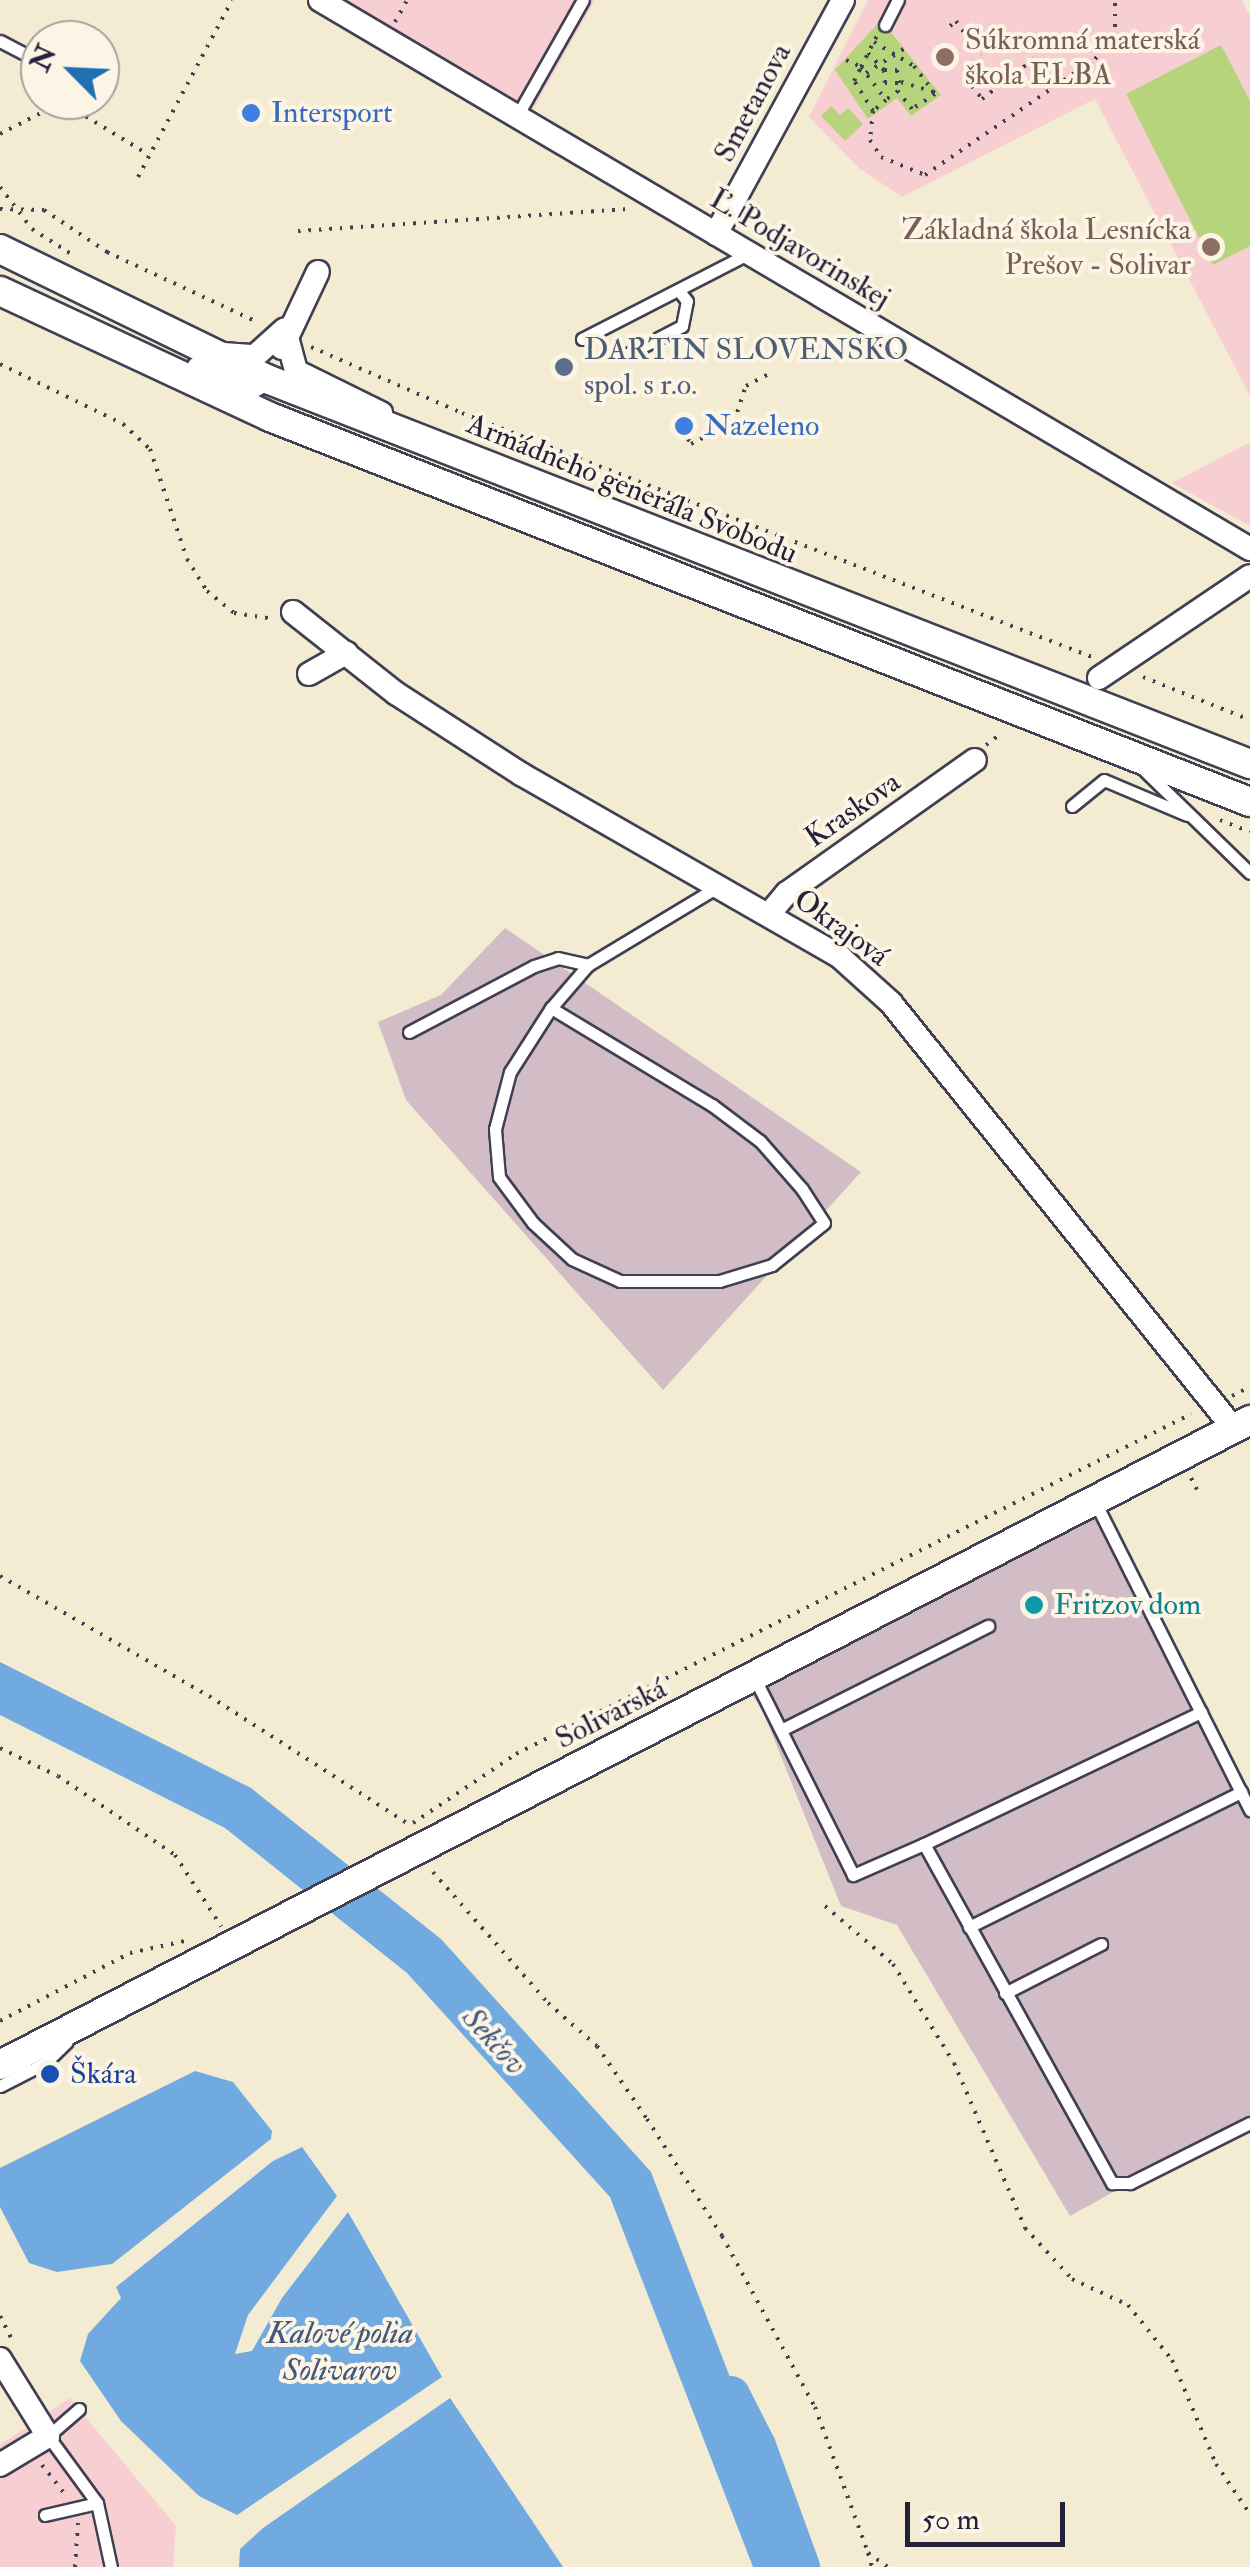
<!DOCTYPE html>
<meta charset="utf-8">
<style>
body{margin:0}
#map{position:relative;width:1250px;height:2567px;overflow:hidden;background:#f3ecd3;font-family:"IM FELL Double Pica",serif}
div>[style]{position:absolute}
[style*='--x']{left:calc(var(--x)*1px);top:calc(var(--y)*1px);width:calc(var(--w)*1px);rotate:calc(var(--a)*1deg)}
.built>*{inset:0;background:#f7cfd2}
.industrial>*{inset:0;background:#d2bdc6}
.green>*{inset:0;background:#b6d47b}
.water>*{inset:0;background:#71aae0}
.river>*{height:38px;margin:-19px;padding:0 19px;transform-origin:19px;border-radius:19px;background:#71aae0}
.path>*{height:4px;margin-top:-2px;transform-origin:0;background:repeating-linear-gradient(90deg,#414052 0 2.5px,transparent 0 10.5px)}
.roads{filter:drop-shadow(2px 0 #414052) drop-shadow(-2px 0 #414052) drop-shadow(0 2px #414052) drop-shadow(0 -2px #414052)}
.service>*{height:11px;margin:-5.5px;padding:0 5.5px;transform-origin:5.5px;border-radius:5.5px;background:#fff}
.minor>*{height:22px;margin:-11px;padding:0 11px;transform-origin:11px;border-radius:11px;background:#fff}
.tertiary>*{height:28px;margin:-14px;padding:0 14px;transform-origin:14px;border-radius:14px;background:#fff}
.dots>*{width:28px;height:28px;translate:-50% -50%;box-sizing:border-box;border:5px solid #fcf5e5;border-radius:50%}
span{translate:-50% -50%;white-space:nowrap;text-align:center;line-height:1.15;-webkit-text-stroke:8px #fcf5e5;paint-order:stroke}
.education-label{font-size:30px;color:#785e54}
.left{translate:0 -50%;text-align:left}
.right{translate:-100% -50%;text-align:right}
.street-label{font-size:30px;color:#22223b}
.shop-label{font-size:30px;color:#366cbe}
.service-label{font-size:30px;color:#4e5e75}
.culture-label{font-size:30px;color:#0d838f}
.transit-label{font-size:30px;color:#164399}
.water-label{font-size:32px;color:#42587d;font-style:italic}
.north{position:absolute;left:20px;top:20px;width:100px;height:100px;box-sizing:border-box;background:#fcf5e5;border:2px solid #a5a1a1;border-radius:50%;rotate:294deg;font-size:28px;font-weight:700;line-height:40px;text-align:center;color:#22223b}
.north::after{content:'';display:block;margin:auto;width:35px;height:45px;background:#1f6fb2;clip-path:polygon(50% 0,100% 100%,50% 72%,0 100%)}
.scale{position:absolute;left:905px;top:2502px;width:160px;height:45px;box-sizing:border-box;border:5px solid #22223b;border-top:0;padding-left:12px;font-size:30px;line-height:35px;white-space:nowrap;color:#22223b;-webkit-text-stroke:8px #fcf5e5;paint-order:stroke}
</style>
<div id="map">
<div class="built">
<i style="clip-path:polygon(327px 0,595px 0,529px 117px)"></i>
<i style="clip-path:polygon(868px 0,1242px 0,1250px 16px,1250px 396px,1095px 99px,902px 197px,860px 169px,809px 117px)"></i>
<i style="clip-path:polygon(1250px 442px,1250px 526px,1172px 483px)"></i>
<i style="clip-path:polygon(70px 2398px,176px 2526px,173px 2567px,0 2567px,0 2445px)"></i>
</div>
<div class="industrial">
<i style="clip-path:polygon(505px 928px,861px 1172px,663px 1390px,406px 1100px,378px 1022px,441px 995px)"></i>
<i style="clip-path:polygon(1103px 1507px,1250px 1795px,1250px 2116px,1070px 2216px,897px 1925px,841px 1906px,762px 1709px,738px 1676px)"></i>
</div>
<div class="green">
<i style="clip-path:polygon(881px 20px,941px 95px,911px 116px,897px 98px,868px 119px,835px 70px)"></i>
<i style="clip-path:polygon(1221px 45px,1250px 101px,1250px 246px,1213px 265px,1126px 94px)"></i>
<i style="clip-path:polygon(831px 106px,840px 115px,848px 108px,863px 124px,845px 141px,821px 116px)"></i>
</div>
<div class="water">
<i style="clip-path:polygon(0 1662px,251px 1788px,441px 1939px,651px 2172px,803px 2567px,753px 2567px,610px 2197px,407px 1973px,225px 1828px,0 1715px)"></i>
<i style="clip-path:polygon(195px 2071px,233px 2082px,272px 2131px,271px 2139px,112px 2264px,57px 2272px,29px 2263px,0 2207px,0 2168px)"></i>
<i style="clip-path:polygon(302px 2147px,337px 2196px,248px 2315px,235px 2354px,252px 2351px,282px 2298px,348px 2212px,442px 2377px,237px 2515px,199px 2496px,121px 2421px,80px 2361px,88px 2334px,121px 2298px,116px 2287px,273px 2161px)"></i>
<i style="clip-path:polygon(450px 2398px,563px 2567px,239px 2567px,240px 2549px,263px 2528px)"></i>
</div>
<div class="river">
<i style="--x:731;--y:2395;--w:57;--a:63"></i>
<i style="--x:757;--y:2446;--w:129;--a:70"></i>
</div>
<div class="path">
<i style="--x:395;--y:22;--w:25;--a:-61"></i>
<i style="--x:950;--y:26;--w:8;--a:-40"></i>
<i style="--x:956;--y:21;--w:42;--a:54.8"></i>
<i style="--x:874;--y:42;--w:47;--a:31"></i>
<i style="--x:914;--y:66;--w:35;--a:53"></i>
<i style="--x:935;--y:94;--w:27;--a:147"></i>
<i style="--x:912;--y:109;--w:23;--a:-128"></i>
<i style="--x:898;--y:91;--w:14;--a:144"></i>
<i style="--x:868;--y:53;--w:23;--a:47"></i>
<i style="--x:884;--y:70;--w:13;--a:86"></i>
<i style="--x:885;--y:83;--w:14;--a:0"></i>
<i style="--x:899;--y:83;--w:13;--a:-99"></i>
<i style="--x:897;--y:70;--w:13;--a:180"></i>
<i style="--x:846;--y:60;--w:17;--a:25"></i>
<i style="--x:861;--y:67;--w:41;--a:52.9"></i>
<i style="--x:886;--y:100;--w:17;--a:140"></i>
<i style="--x:873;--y:111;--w:36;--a:-122"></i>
<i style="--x:854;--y:81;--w:16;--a:-63"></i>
<i style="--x:861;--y:67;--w:35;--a:-63"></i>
<i style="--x:866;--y:73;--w:52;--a:-32.5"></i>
<i style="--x:901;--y:82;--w:34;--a:17"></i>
<i style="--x:972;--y:86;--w:16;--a:52"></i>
<i style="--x:982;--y:99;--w:66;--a:-37.6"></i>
<i style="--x:59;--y:100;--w:105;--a:31.4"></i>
<i style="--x:873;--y:111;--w:29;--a:96"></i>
<i style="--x:870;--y:140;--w:20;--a:57"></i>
<i style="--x:881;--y:157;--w:48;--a:22.2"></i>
<i style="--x:925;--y:175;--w:206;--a:-34.3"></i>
<i style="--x:1095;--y:59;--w:30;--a:-48"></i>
<i style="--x:1115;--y:37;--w:37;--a:-90"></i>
<i style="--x:0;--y:134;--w:65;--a:-27.3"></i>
<i style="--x:138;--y:177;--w:200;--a:-62"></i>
<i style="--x:0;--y:187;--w:53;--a:52.7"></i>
<i style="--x:32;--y:229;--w:52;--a:32.5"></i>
<i style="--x:0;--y:209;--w:44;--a:1.3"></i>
<i style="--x:44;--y:210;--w:76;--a:33.7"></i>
<i style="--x:107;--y:252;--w:166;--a:25"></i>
<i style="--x:298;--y:231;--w:335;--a:-3.8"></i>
<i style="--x:311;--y:347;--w:165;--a:23.6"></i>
<i style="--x:462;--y:413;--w:676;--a:21.17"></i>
<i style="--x:0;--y:364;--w:137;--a:26"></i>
<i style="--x:123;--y:424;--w:37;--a:43"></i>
<i style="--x:150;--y:449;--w:116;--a:71.4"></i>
<i style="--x:187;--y:559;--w:38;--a:58"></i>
<i style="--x:207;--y:591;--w:35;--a:39"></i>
<i style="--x:234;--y:613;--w:40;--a:8.5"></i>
<i style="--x:688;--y:439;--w:6;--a:59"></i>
<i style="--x:691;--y:444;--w:48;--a:-27.1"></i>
<i style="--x:734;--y:422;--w:38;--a:-72"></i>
<i style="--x:746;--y:386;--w:26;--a:-28"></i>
<i style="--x:1143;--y:677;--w:115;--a:21.9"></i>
<i style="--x:986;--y:745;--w:20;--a:-37"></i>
<i style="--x:1220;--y:820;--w:32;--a:22"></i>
<i style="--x:1232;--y:1396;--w:20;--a:-27"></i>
<i style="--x:1191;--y:1478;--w:13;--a:63"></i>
<i style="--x:0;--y:1576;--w:241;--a:29.9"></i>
<i style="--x:209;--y:1696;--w:239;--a:32.7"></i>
<i style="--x:0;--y:1748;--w:64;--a:25.8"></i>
<i style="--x:58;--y:1776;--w:141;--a:34"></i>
<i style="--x:175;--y:1855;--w:85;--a:57.1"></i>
<i style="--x:413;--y:1823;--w:124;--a:-33.8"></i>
<i style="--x:516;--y:1754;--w:756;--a:-26.73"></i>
<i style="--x:433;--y:1872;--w:174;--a:48.7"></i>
<i style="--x:548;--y:2003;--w:65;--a:41.3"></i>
<i style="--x:597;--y:2046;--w:88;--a:55.6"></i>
<i style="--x:647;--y:2119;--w:139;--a:57.3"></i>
<i style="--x:722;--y:2236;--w:195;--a:61.5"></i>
<i style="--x:815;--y:2407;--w:155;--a:70"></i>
<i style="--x:868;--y:2553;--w:24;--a:35"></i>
<i style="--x:825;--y:1906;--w:89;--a:40.5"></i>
<i style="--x:893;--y:1964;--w:116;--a:58.4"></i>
<i style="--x:954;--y:2063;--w:180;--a:66.7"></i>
<i style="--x:1025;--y:2228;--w:69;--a:47.3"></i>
<i style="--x:1072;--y:2279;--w:62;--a:24.9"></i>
<i style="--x:1128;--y:2305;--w:70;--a:51.3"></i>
<i style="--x:1172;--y:2360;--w:113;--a:67.1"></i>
<i style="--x:1216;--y:2464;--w:60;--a:55.8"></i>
<i style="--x:0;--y:2021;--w:147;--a:-27.6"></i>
<i style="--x:130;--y:1953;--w:56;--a:-12.3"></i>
<i style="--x:0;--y:2316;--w:30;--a:63"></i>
<i style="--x:42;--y:2465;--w:36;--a:52"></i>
<i style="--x:868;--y:2553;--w:15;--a:74"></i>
<i style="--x:75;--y:2567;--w:44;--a:-86.1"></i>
</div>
<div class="roads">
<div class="service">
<i style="--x:885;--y:25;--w:28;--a:-63"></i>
<i style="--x:0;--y:41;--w:45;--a:27.7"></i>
<i style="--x:517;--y:116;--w:133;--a:-60.4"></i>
<i style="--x:582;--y:339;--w:188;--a:-27.2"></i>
<i style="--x:626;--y:355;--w:63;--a:-27.4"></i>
<i style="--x:682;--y:326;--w:25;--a:-79"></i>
<i style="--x:687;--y:301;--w:14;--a:-129"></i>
<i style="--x:1145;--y:771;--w:146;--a:44.2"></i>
<i style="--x:1072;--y:806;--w:41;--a:-39.1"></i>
<i style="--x:1104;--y:780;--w:90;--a:22.9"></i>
<i style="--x:551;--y:1008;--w:188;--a:31.1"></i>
<i style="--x:712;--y:1105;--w:60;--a:36.9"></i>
<i style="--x:760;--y:1141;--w:64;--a:48.8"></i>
<i style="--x:802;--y:1189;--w:40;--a:57.1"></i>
<i style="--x:824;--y:1223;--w:67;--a:141.1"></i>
<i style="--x:772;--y:1265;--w:55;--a:163.2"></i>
<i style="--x:719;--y:1281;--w:99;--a:180"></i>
<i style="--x:620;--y:1281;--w:53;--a:-155.4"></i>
<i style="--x:572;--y:1259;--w:53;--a:-137.3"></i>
<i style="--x:533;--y:1223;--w:57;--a:-126.5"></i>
<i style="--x:499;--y:1177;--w:48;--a:-94.8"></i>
<i style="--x:495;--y:1129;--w:59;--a:-75.3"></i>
<i style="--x:510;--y:1072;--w:76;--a:-57.4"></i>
<i style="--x:551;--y:1008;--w:57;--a:-49.3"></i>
<i style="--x:588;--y:965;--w:153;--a:-31.1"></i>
<i style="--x:409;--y:1032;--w:141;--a:-27.8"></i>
<i style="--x:534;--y:966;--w:25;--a:-18"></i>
<i style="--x:558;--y:958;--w:31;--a:13"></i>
<i style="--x:1095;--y:1502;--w:345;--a:63.3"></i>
<i style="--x:754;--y:1677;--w:221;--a:63.4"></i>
<i style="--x:853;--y:1875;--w:77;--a:-23.6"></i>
<i style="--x:1201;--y:1712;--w:307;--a:154.5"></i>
<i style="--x:924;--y:1844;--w:388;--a:61"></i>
<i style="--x:1112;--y:2183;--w:18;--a:0"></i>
<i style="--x:1130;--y:2183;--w:134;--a:-26.6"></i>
<i style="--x:781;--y:1730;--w:232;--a:-26.7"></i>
<i style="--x:969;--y:1927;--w:304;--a:-26.4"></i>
<i style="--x:1005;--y:1993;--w:108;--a:-27"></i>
<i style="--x:0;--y:2086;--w:51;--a:-27.1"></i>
<i style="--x:45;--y:2063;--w:30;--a:-44"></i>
<i style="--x:79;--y:2409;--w:41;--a:138.9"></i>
<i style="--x:48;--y:2436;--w:83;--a:53.8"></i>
<i style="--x:97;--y:2503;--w:66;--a:77.7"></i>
<i style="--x:45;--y:2515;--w:53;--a:-13"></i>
</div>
<div class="minor">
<i style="--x:320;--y:0;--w:1080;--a:30.55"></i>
<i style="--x:716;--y:234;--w:266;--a:-61.5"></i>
<i style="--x:287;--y:337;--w:35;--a:75"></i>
<i style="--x:296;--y:371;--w:95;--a:26.3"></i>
<i style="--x:282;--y:348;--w:84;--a:-64.7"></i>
<i style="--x:223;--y:354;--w:32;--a:4"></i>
<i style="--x:255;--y:356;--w:40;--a:-42"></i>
<i style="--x:198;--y:368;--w:54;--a:22.8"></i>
<i style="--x:248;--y:389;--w:21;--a:-28"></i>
<i style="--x:293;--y:612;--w:132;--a:38.3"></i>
<i style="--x:397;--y:694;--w:148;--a:32.8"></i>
<i style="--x:521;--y:774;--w:368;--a:29.8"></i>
<i style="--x:840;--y:957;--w:69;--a:42"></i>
<i style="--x:891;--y:1003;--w:547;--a:51.16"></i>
<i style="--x:309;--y:674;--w:43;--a:-29.6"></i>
<i style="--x:1099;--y:678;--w:182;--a:-34"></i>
<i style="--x:770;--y:913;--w:26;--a:-50"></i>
<i style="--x:787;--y:893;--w:230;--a:-35.3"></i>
<i style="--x:0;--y:2359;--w:91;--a:58.1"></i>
<i style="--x:48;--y:2436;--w:56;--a:148.9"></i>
</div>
<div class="tertiary">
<i style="--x:0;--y:249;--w:297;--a:26"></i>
<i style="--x:267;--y:379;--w:1056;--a:21.39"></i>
<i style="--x:0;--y:291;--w:298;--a:25"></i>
<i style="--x:270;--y:417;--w:1053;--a:21.45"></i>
<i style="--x:0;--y:2065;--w:1407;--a:-27.29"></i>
</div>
</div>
<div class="dots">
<i style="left:945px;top:57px;background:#8d6e63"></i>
<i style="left:251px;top:113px;background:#3f7fe0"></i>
<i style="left:1211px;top:247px;background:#8d6e63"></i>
<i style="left:564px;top:367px;background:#5c6f8a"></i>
<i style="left:684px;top:426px;background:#3f7fe0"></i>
<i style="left:1034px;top:1605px;background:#0f9aa8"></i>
<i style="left:50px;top:2074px;background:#1a4fb4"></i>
</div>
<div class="education-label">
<span class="left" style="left:965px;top:57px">Súkromná materská<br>škola ELBA</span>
<span class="right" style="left:1191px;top:247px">Základná škola Lesnícka<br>Prešov - Solivar</span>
</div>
<div class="street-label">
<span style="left:753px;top:103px;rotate:-62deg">Smetanova</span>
<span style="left:800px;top:249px;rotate:31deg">Ľ. Podjavorinskej</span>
<span style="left:632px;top:489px;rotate:22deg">Armádneho generála Svobodu</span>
<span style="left:853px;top:810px;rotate:-35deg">Kraskova</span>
<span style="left:841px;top:928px;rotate:36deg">Okrajová</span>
<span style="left:611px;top:1714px;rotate:-27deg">Solivarská</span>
</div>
<div class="shop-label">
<span class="left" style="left:271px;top:113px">Intersport</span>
<span class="left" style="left:704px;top:426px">Nazeleno</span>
</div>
<div class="service-label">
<span class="left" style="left:584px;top:367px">DARTIN SLOVENSKO<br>spol. s r.o.</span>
</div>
<div class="culture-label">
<span class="left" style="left:1054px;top:1605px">Fritzov dom</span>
</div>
<div class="transit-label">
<span class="left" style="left:70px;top:2074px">Škára</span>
</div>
<div class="water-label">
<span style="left:494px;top:2041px;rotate:48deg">Sekčov</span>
<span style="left:340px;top:2352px">Kalové polia<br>Solivarov</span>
</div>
<div class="north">N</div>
<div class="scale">50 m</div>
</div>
